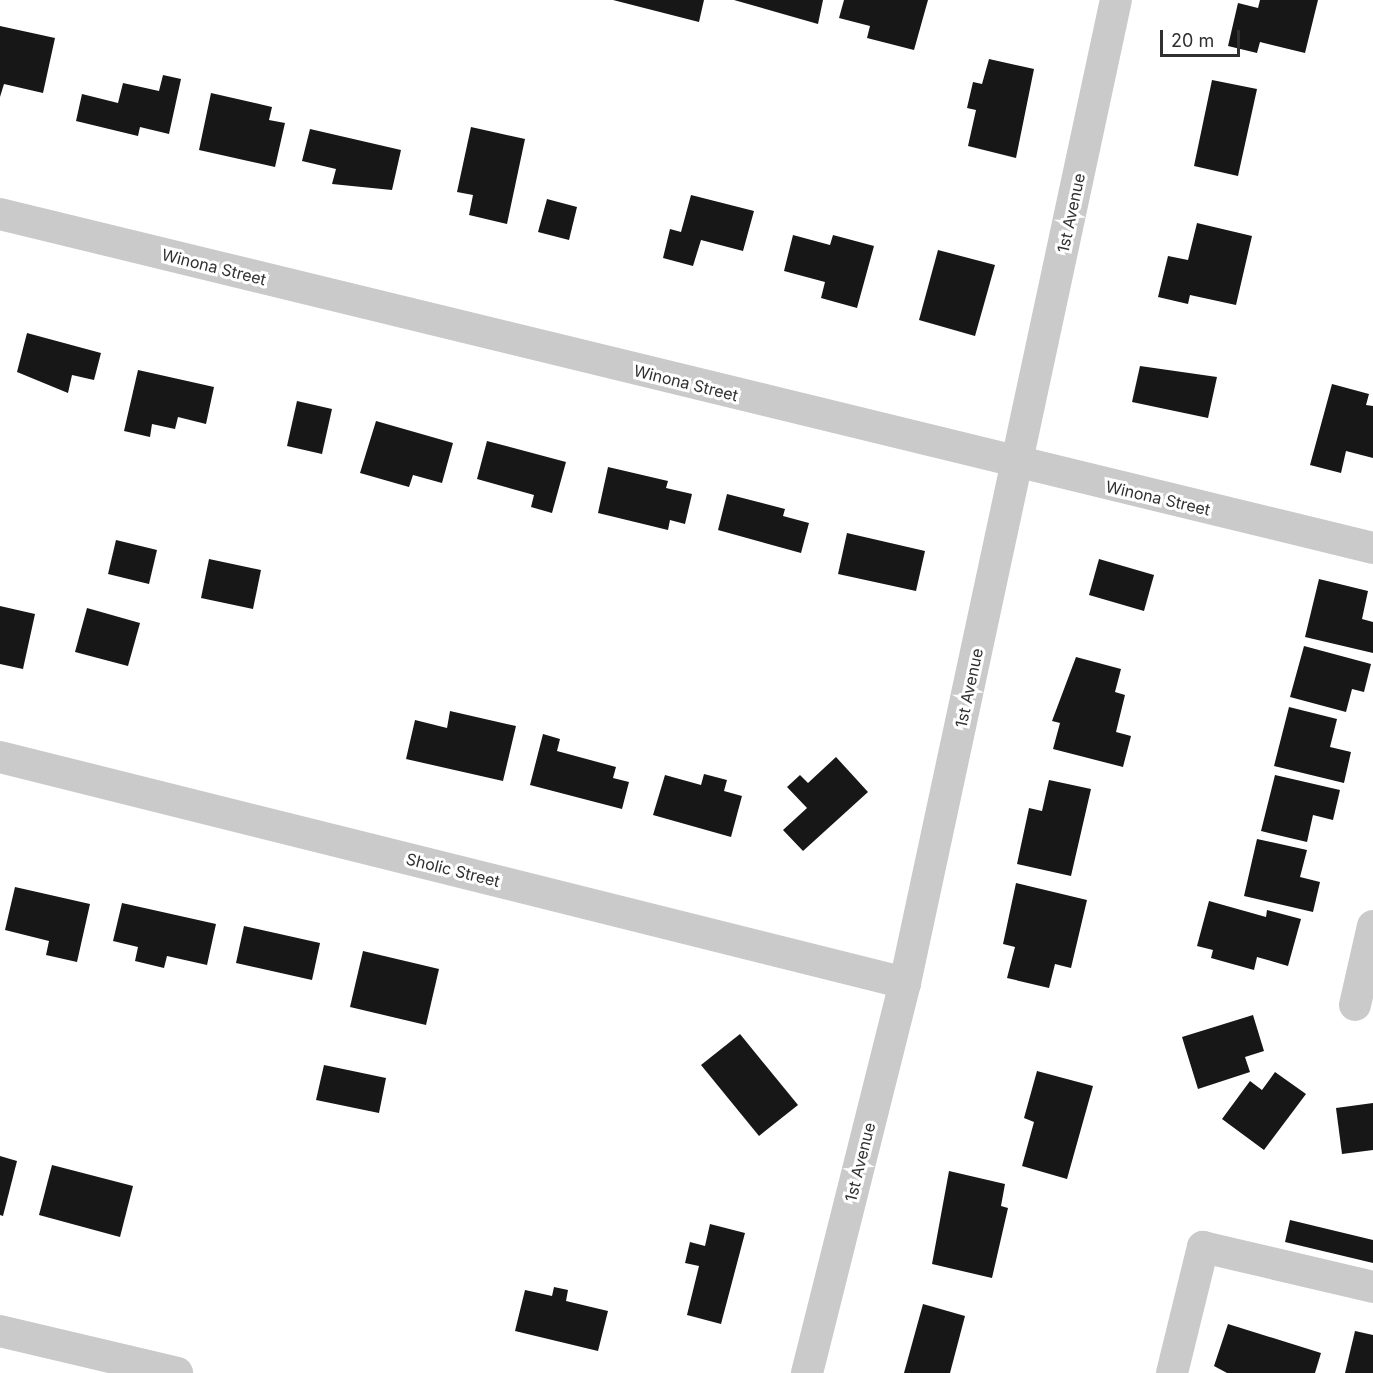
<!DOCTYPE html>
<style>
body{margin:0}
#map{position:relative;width:1373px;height:1373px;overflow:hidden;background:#fff;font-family:Inter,sans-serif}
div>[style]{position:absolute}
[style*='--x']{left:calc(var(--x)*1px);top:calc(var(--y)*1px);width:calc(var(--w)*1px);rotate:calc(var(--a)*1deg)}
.building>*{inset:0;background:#171717}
.minor>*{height:32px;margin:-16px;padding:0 16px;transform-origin:16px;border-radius:16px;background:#cacaca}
span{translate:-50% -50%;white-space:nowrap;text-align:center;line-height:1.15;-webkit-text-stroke:6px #fff;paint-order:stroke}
.street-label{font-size:16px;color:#303030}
.scale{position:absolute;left:1160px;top:30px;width:80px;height:27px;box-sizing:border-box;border:3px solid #303030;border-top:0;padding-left:8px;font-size:18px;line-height:21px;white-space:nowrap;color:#303030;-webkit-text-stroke:4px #fff;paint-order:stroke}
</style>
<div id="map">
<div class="building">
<i style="clip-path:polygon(613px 0,704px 0,699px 22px)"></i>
<i style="clip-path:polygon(734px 0,823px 0,818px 24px)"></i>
<i style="clip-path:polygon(844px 0,928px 0,914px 50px,867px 38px,870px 26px,839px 18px)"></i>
<i style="clip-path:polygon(1260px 0,1318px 0,1305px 53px,1260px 42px,1257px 53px,1228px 46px,1238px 3px,1258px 8px)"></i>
<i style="clip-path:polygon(0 26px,55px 38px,43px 93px,4px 84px,0 97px)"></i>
<i style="clip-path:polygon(989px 59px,1034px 69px,1016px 158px,968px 146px,976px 110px,967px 108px,973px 82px,982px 84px)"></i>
<i style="clip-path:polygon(163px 75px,181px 79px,169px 134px,140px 127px,138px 136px,76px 121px,82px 94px,118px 103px,123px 83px,159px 91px)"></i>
<i style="clip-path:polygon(1212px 80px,1257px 89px,1238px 176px,1194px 166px)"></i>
<i style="clip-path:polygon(211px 93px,272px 107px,269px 120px,285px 123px,275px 167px,199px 150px)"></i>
<i style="clip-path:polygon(471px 127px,525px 139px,507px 224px,469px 215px,473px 195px,457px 192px)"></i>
<i style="clip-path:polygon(310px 129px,401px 150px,392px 190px,332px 184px,336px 169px,302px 161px)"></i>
<i style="clip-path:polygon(691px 195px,754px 211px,743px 251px,701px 240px,693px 266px,663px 258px,670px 229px,681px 232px)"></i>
<i style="clip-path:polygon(547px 199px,577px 207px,569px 240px,538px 232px)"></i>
<i style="clip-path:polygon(1197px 223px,1252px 236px,1236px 305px,1190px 295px,1188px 304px,1158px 297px,1168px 256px,1188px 260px)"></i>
<i style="clip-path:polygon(793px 235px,830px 245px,833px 235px,874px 246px,857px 308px,821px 298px,825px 282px,784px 271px)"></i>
<i style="clip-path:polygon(938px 250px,995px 265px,975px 336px,919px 320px)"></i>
<i style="clip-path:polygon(27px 333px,101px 353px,94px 380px,72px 375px,68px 393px,17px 372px)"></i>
<i style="clip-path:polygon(1140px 366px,1217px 377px,1208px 418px,1132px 402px)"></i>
<i style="clip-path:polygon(138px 370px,214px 387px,206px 424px,178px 417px,175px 429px,152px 424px,150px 437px,124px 431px)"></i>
<i style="clip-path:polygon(1332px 384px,1369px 394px,1366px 405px,1373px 406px,1373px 458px,1346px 451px,1341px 473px,1310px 465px)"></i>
<i style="clip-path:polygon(297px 401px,332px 409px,322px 454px,287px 446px)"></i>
<i style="clip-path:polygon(376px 421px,453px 443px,442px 483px,413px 475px,409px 487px,360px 473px)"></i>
<i style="clip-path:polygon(487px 441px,566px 462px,552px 513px,531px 507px,534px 495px,477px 479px)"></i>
<i style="clip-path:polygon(608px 467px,668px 481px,666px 488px,692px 494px,685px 524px,670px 520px,668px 530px,598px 513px)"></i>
<i style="clip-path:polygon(727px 494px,785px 509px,783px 516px,809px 523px,801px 553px,718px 530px)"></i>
<i style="clip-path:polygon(847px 533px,925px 551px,916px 591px,838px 574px)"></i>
<i style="clip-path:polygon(116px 540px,157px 550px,149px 584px,108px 574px)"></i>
<i style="clip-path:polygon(209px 559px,261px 570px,253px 609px,201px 598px)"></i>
<i style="clip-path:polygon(1099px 559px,1154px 575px,1144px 611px,1089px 595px)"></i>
<i style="clip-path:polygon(1319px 579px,1368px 591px,1362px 619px,1373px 622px,1373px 653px,1305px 637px)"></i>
<i style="clip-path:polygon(0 606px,35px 614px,23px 669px,0 664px)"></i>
<i style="clip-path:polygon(87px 608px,140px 623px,128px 666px,75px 652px)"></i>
<i style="clip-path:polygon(1304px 646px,1371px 664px,1364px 692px,1352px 689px,1346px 712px,1290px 697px)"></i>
<i style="clip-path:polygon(1076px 657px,1121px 669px,1115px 692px,1125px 695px,1116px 732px,1131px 736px,1123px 767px,1053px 749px,1060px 723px,1052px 721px)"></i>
<i style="clip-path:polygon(1289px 707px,1337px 719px,1330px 747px,1351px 752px,1344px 783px,1274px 766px)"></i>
<i style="clip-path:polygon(450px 711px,516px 726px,503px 781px,406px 759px,415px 720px,447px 728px)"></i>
<i style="clip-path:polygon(543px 734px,560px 739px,557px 751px,616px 767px,613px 778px,629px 782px,622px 809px,530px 785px)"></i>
<i style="clip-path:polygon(836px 757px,868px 792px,803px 851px,783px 830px,807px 808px,787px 787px,800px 775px,808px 783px)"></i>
<i style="clip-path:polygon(704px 774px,727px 780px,724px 791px,742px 796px,731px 837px,653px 815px,665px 775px,701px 785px)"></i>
<i style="clip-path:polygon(1275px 775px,1340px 790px,1333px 820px,1313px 815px,1307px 842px,1261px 831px)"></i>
<i style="clip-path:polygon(1049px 780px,1091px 789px,1071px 876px,1017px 864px,1029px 808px,1042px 811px)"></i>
<i style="clip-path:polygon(1257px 839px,1307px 850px,1300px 877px,1320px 882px,1313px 912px,1244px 896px)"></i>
<i style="clip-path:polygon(1016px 883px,1087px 900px,1071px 968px,1055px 964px,1049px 988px,1007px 978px,1015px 947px,1003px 944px)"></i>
<i style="clip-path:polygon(15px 887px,90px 904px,77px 962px,46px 955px,49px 941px,5px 930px)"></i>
<i style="clip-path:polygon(1209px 901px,1266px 917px,1267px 910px,1301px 919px,1288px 966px,1257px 957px,1254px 970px,1211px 958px,1213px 950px,1197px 946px)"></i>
<i style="clip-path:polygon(122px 903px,216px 924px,207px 965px,167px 956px,164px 968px,135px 961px,138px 947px,113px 941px)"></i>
<i style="clip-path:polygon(244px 926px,320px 943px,312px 980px,236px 963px)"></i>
<i style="clip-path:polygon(363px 951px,439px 969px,426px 1025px,350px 1007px)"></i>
<i style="clip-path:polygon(1253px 1015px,1264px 1051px,1245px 1057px,1250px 1072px,1198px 1089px,1182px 1037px)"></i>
<i style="clip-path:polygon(740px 1034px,798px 1105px,759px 1136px,701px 1065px)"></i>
<i style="clip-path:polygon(324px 1065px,386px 1078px,379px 1113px,316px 1100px)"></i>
<i style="clip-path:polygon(1037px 1071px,1093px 1086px,1067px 1179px,1022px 1166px,1034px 1122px,1024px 1118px)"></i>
<i style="clip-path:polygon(1275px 1072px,1306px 1094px,1264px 1150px,1222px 1119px,1250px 1081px,1262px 1090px)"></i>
<i style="clip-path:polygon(1373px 1103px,1373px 1150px,1342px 1154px,1336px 1108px)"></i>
<i style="clip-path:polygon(0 1156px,17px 1161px,3px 1216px,0 1215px)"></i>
<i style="clip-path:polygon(52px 1165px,133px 1186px,120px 1237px,39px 1215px)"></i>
<i style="clip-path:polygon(949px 1171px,1005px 1184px,1001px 1206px,1008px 1208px,992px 1278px,932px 1264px)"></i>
<i style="clip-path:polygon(1290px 1220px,1373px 1240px,1373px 1263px,1285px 1242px)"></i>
<i style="clip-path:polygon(710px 1224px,745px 1233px,721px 1324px,687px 1315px,699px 1266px,685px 1263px,690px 1242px,705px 1246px)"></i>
<i style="clip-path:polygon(554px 1287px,568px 1290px,566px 1301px,608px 1311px,598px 1351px,515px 1331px,525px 1290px,552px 1296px)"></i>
<i style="clip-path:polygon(923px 1304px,965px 1316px,950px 1373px,904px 1373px)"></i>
<i style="clip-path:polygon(1228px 1324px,1321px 1353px,1315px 1373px,1227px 1373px,1214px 1366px)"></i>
<i style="clip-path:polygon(1355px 1331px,1373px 1335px,1373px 1373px,1345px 1373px)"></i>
</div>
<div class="minor">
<i style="--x:0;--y:214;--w:1413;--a:13.67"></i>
<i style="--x:0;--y:757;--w:933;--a:14.02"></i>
<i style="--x:1355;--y:1005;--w:81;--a:-77.2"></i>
<i style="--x:0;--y:1331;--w:182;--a:13.3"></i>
<i style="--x:807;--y:1373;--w:402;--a:-75.9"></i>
<i style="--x:905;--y:983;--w:1005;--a:-77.89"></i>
<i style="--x:1172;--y:1373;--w:130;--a:-76.2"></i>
<i style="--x:1203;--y:1247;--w:175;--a:13.2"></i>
</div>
<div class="street-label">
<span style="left:1071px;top:213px;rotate:-78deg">1st Avenue</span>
<span style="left:214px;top:267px;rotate:14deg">Winona Street</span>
<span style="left:686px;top:383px;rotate:14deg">Winona Street</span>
<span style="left:1158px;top:498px;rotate:13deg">Winona Street</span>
<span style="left:969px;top:688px;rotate:-78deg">1st Avenue</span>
<span style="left:453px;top:870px;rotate:14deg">Sholic Street</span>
<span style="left:860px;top:1162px;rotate:-76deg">1st Avenue</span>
</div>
<div class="scale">20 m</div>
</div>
